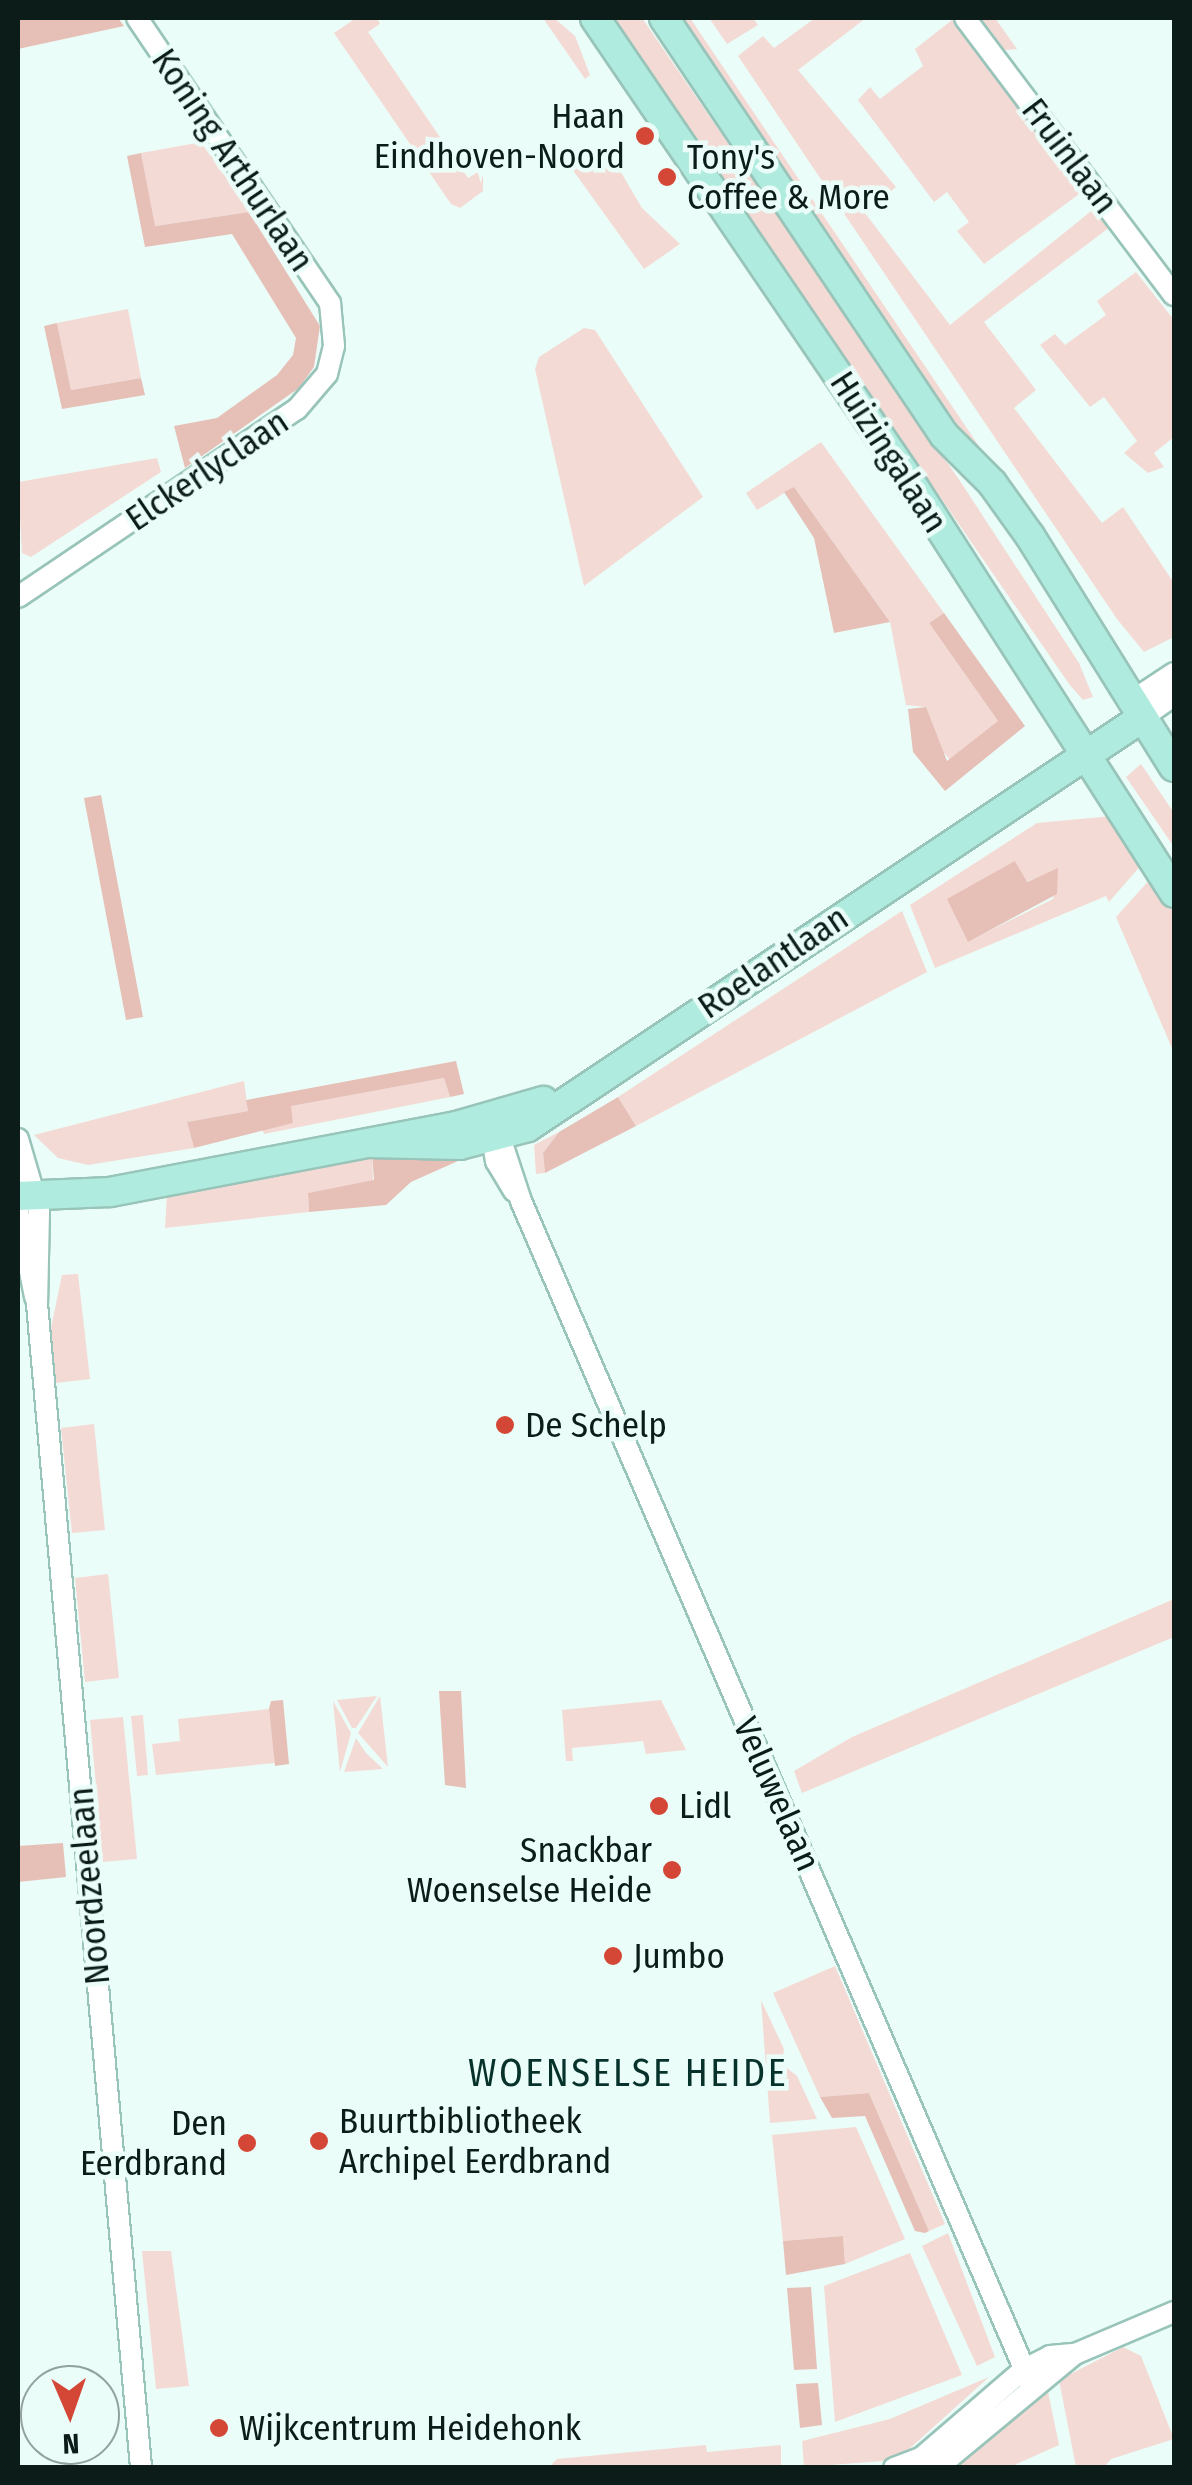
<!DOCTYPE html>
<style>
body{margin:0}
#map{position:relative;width:1192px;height:2485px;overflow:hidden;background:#ebfdf8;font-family:"Fira Sans Condensed",sans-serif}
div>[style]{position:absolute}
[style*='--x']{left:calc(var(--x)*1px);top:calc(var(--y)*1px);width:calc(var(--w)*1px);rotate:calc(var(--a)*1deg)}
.green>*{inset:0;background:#f4dad5}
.forest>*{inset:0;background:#e6bfb7}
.roads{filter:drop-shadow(2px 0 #98c4b9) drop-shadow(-2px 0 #98c4b9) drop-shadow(0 2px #98c4b9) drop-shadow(0 -2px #98c4b9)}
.minor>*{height:20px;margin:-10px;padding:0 10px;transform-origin:10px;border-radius:10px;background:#fff}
.major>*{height:28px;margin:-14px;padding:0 14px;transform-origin:14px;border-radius:14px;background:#afebde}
.dots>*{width:28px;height:28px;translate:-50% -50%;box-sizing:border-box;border:5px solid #ebfdf8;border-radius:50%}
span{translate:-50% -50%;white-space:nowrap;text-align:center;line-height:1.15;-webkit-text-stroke:9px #ebfdf8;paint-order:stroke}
.poi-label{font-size:35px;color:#0c1d19}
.right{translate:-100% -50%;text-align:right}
.left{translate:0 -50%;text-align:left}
.street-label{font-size:35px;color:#0c1d19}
.neighbourhood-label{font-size:38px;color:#06322b;letter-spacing:2.5px}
.frame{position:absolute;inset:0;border:20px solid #0c1d19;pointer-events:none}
.north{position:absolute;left:20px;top:2365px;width:100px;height:100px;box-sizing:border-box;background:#ebfdf8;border:2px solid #92a39f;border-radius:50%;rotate:178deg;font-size:28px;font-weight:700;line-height:40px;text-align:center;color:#0c1d19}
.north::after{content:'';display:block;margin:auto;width:35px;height:45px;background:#d44736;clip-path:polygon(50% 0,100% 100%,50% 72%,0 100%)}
</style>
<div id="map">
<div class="green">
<i style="clip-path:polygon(356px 18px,377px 18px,380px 24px,368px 32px,468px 178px,483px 169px,483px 191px,460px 208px,451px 204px,334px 33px)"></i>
<i style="clip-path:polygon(543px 18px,554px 18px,575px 36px,590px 75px,585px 79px)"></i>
<i style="clip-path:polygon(610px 18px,642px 18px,962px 484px,1079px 663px,1093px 697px,1083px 700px,1069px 684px)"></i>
<i style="clip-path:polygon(670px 18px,690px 18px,1124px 661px,949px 429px)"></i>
<i style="clip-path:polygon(709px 18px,753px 18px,758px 25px,727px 44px)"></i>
<i style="clip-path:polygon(815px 18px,866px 18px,798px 70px,896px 187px,865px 213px,950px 325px,1095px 208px,1110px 227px,984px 322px,1036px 390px,1014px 408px,1102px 523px,1123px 507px,1174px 583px,1174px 637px,1144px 652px,1117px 619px,738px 56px,763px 36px,774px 48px)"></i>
<i style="clip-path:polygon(980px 18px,995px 18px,1017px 49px,1005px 50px)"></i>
<i style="clip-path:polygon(952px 20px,1082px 192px,984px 264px,957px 231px,969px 222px,947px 192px,934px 202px,858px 100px,870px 87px,880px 99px,923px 66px,915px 49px)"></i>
<i style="clip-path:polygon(202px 142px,249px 212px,154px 226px,141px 153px)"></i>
<i style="clip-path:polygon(606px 147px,642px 208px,680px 244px,644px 269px,572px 169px)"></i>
<i style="clip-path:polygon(1136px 272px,1174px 320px,1174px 437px,1154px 453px,1164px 467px,1148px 473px,1124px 453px,1137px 441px,1104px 397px,1090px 407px,1040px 345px,1055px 334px,1065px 345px,1106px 315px,1097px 301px)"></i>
<i style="clip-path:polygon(128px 309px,141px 378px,71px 390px,57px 323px)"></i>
<i style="clip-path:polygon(584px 328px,595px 330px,703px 497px,584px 586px,535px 369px,539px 357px)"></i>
<i style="clip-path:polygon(821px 442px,944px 613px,929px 623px,998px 721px,951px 761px,936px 744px,926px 707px,906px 705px,890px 622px,794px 487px,757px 510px,746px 493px)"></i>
<i style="clip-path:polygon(157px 458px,161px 472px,31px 557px,22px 553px,18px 482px)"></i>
<i style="clip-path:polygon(1141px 764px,1174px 813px,1174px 847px,1126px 777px)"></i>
<i style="clip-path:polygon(evenodd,1112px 816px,1143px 863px,1109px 902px,1106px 896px,935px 968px,910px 905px,1037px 823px,1112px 816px,1015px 861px,1026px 882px,1057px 869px,1053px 899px,969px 941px,1015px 861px)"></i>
<i style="clip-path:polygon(1153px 876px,1174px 908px,1174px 1053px,1116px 917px)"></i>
<i style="clip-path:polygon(902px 911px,927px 972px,636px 1126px,618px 1097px)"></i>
<i style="clip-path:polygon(444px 1078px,450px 1097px,264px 1134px,262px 1128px,293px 1123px,290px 1106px)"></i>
<i style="clip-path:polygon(244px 1081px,248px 1111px,187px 1122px,194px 1148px,88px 1165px,58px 1158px,34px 1135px)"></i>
<i style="clip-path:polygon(559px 1132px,543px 1153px,545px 1173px,536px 1174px,534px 1145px)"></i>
<i style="clip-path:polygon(372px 1155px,373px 1181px,308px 1193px,309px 1212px,165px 1228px,167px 1194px)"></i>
<i style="clip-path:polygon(78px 1274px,90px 1379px,56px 1383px,51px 1328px,62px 1275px)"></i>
<i style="clip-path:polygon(94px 1424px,105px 1530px,72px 1533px,61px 1428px)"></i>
<i style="clip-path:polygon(108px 1574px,119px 1678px,85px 1682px,75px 1578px)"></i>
<i style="clip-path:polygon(1174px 1599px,1174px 1637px,802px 1793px,794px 1771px,852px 1737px)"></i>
<i style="clip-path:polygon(377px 1696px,356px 1728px,352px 1728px,337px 1700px)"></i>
<i style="clip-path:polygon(380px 1696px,388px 1767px,358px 1733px)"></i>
<i style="clip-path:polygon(661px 1700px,686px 1750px,646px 1754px,643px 1741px,572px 1748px,573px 1761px,566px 1761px,562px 1710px)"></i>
<i style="clip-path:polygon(333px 1701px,351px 1733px,340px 1772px)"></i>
<i style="clip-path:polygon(269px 1709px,275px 1763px,156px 1775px,152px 1744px,180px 1741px,178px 1719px)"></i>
<i style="clip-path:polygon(143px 1715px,148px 1775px,137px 1776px,131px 1716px)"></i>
<i style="clip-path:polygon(123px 1717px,137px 1859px,103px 1862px,90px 1720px)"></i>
<i style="clip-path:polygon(356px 1738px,366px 1753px,383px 1769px,344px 1772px)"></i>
<i style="clip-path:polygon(835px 1966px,945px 2224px,929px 2231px,869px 2093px,820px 2097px,773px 1993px)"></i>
<i style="clip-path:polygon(761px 2000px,784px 2049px,782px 2064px,797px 2076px,817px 2119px,770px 2123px)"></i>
<i style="clip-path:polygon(856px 2127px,905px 2239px,845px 2264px,843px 2236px,783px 2241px,772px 2135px)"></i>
<i style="clip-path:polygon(948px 2233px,995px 2357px,977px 2366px,922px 2246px)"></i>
<i style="clip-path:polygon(142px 2251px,171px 2251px,189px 2386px,156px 2389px)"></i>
<i style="clip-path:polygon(910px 2253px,962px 2375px,835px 2422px,824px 2286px)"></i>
<i style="clip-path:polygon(1123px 2347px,1141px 2356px,1174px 2439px,1111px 2459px,1104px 2467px,1076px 2467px,1059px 2380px)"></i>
<i style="clip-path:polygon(989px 2377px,897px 2460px,804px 2467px,802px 2441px,890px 2419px)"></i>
<i style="clip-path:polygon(1047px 2387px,1059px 2445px,1010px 2467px,952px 2468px)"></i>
<i style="clip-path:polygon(706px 2445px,707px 2452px,781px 2445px,781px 2467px,549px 2467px,557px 2459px)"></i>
</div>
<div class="forest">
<i style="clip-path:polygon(18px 18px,118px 18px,124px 26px,18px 49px)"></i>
<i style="clip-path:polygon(141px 153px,155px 226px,249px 212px,320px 326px,314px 367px,299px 388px,185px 468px,174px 426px,217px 418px,277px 375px,293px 355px,296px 338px,232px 234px,145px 247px,127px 156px)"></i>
<i style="clip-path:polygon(57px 323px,71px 390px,141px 378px,145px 395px,62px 409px,44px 326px)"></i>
<i style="clip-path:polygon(794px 487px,890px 622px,834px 633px,814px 538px,784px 492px)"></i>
<i style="clip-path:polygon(944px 613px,1025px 726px,945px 791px,913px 752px,908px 709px,926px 707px,947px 761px,998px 721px,929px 623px)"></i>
<i style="clip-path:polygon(101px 795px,143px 1017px,126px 1020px,84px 798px)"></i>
<i style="clip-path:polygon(1015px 861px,1027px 882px,1058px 868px,1057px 894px,968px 942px,947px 899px)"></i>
<i style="clip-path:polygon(456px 1061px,464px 1094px,450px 1097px,444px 1078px,291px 1106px,293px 1123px,194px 1148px,187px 1122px,248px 1111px,246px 1100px)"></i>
<i style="clip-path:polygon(618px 1097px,636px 1126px,545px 1173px,543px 1153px,559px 1132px)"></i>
<i style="clip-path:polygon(372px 1155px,456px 1155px,458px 1161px,411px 1182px,386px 1205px,309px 1212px,308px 1193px,374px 1180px)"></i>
<i style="clip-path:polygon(439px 1691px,461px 1691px,466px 1788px,445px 1785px)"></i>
<i style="clip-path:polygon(283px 1700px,289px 1764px,275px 1766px,269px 1709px,271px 1701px)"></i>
<i style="clip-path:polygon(63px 1843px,66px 1877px,18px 1882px,18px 1846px)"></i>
<i style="clip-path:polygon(869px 2093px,929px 2231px,925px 2233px,915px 2231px,865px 2116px,832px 2118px,820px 2097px)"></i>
<i style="clip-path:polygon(843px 2236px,845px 2264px,786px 2275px,783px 2241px)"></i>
<i style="clip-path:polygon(811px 2287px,817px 2369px,794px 2370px,787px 2288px)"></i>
<i style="clip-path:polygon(818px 2383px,822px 2425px,800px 2428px,796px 2384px)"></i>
</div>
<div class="roads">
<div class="minor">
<i style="--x:965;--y:18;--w:347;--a:53"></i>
<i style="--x:18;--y:597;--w:336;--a:-34"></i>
<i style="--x:297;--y:409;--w:46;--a:-49.4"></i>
<i style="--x:327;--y:374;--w:29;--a:-76"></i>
<i style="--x:334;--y:346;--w:43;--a:-95.3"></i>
<i style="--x:330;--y:303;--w:344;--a:-124.1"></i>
<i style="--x:1133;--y:700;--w:49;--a:-33.4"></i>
<i style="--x:1142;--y:718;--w:39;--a:-35"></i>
<i style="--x:496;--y:1125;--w:80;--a:71.8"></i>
<i style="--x:521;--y:1201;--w:1291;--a:66.69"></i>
<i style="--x:490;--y:1127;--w:35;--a:80"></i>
<i style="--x:496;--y:1161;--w:35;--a:59"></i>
<i style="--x:18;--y:1139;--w:75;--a:73.7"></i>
<i style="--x:39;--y:1211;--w:93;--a:91.2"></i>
<i style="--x:37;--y:1304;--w:1169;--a:84.89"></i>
<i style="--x:18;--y:1211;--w:88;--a:78.8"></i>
<i style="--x:894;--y:2468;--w:30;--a:-21"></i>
<i style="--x:922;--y:2457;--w:133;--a:-40.7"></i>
<i style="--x:1023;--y:2370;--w:30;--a:-27"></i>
<i style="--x:1050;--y:2356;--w:25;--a:-5"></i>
<i style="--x:937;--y:2468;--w:179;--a:-39.6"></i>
<i style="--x:1075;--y:2354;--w:108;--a:-23"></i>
</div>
<div class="major">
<i style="--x:595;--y:18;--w:556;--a:55.77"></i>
<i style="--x:908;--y:478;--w:493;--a:57.3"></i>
<i style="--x:664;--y:18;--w:502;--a:56.12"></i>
<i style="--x:944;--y:435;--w:68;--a:45"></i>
<i style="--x:992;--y:483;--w:65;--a:54.4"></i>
<i style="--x:1030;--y:536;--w:272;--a:58.1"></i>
<i style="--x:368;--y:1143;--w:92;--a:1.2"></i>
<i style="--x:460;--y:1145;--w:70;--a:-14.8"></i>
<i style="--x:528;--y:1127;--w:738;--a:-33.67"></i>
<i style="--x:18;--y:1196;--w:92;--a:-2.5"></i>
<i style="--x:110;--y:1192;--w:352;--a:-10.8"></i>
<i style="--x:456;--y:1126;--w:91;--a:-16"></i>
</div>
</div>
<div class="dots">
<i style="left:645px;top:136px;background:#d44736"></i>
<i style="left:667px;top:177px;background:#d44736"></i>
<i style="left:505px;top:1425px;background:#d44736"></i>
<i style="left:659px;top:1806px;background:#d44736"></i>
<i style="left:672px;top:1870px;background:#d44736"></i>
<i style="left:613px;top:1956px;background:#d44736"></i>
<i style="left:319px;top:2141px;background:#d44736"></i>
<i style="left:247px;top:2143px;background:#d44736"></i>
<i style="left:219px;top:2428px;background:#d44736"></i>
</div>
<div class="poi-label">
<span class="right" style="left:625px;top:136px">Haan<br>Eindhoven-Noord</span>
<span class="left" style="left:687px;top:177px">Tony's<br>Coffee &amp; More</span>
<span class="left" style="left:525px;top:1425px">De Schelp</span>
<span class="left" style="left:679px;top:1806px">Lidl</span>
<span class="right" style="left:652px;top:1870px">Snackbar<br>Woenselse Heide</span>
<span class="left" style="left:633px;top:1956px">Jumbo</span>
<span class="left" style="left:339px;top:2141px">Buurtbibliotheek<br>Archipel Eerdbrand</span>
<span class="right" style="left:227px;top:2143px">Den<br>Eerdbrand</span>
<span class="left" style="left:239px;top:2428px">Wijkcentrum Heidehonk</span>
</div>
<div class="street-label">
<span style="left:1070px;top:156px;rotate:53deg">Fruinlaan</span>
<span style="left:233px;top:160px;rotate:56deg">Koning Arthurlaan</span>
<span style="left:889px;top:452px;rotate:57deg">Huizingalaan</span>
<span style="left:207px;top:470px;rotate:-34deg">Elckerlyclaan</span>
<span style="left:773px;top:962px;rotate:-34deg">Roelantlaan</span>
<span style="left:777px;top:1794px;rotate:66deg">Veluwelaan</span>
<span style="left:89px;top:1886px;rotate:-95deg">Noordzeelaan</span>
</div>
<div class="neighbourhood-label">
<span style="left:628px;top:2074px">WOENSELSE HEIDE</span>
</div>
<div class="frame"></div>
<div class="north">N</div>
</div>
